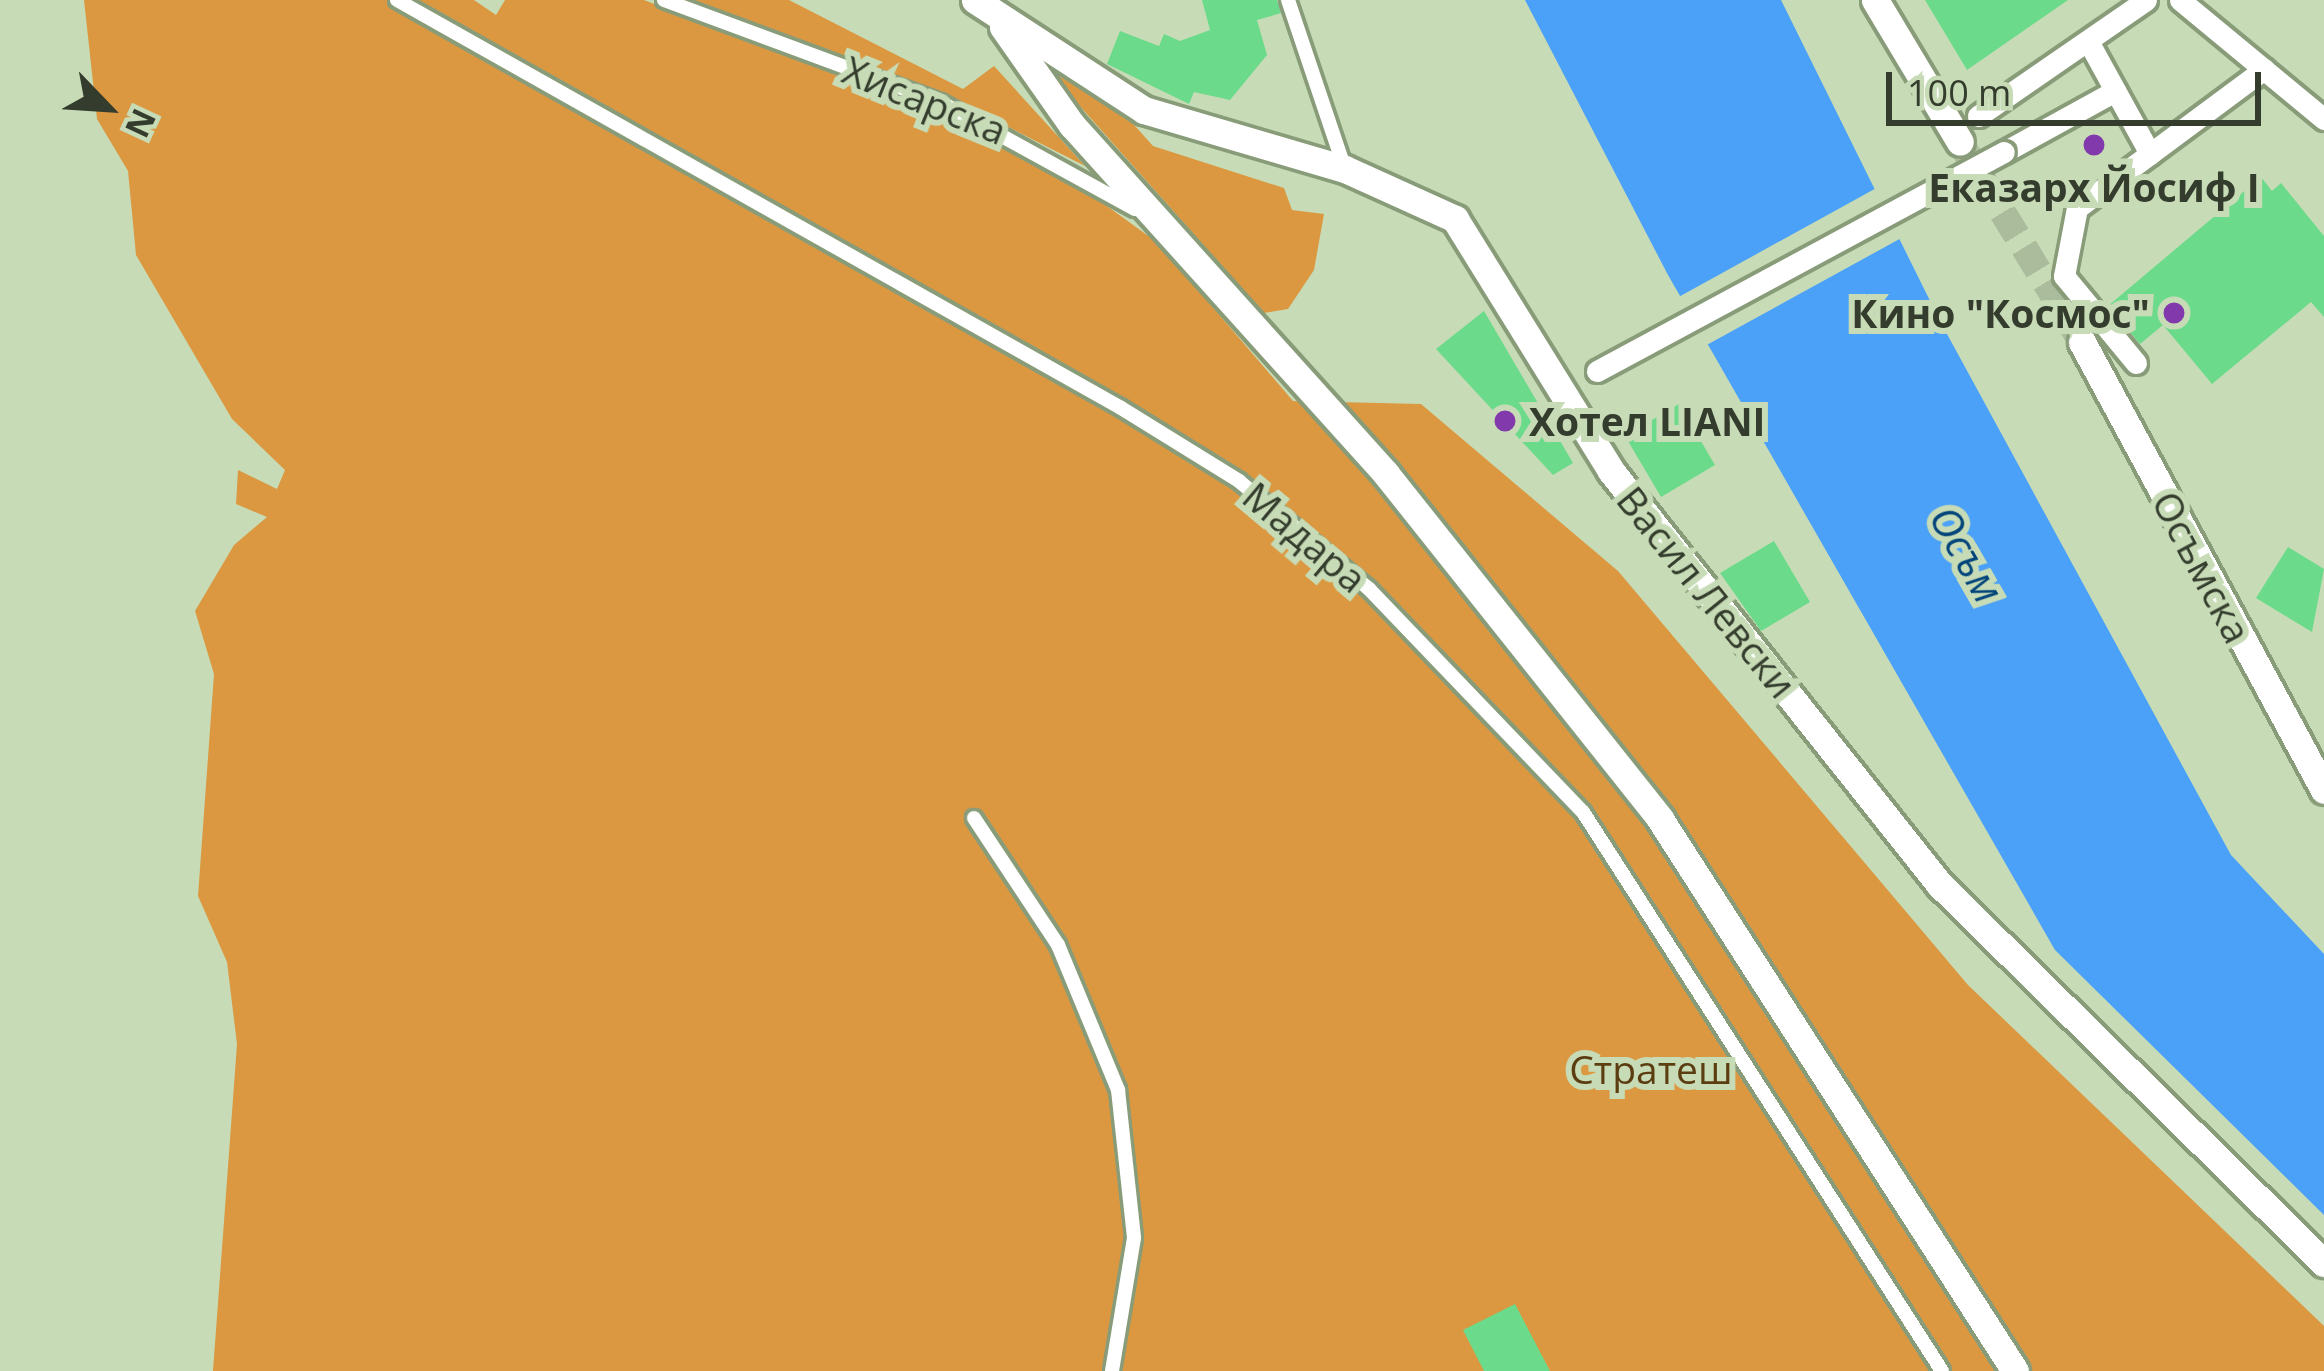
<!DOCTYPE html>
<meta charset="utf-8">
<style>
body{margin:0}
#map{position:relative;width:2324px;height:1371px;overflow:hidden;background:#c7dcb6;font-family:"Open Sans",sans-serif}
div>[style]{position:absolute}
[style*='--x']{left:calc(var(--x)*1px);top:calc(var(--y)*1px);width:calc(var(--w)*1px);rotate:calc(var(--a)*1deg)}
.green>*{inset:0;background:#db9840}
.water>*{inset:0;background:#4ba1f7}
.pier>*{inset:0;background:#c7dcb6}
.building>*{inset:0;background:#6cda8b}
.minor-tunnel>*{height:27px;margin-top:-13.5px;transform-origin:0;background:repeating-linear-gradient(90deg,#aabc9b 0 27px,transparent 0 41px)}
.roads{filter:drop-shadow(3px 0 #899c79) drop-shadow(-3px 0 #899c79) drop-shadow(0 3px #899c79) drop-shadow(0 -3px #899c79)}
.service>*{height:14px;margin:-7px;padding:0 7px;transform-origin:7px;border-radius:7px;background:#fff}
.pedestrian>*{height:21px;margin:-10.5px;padding:0 10.5px;transform-origin:10.5px;border-radius:10.5px;background:#fff}
.minor>*{height:27px;margin:-13.5px;padding:0 13.5px;transform-origin:13.5px;border-radius:13.5px;background:#fff}
.bridges{filter:drop-shadow(3px 0 #899c79) drop-shadow(-3px 0 #899c79) drop-shadow(0 3px #899c79) drop-shadow(0 -3px #899c79)}
.pedestrian-bridge>*{height:21px;margin:-10.5px;padding:0 10.5px;transform-origin:10.5px;border-radius:10.5px;background:#fff}
.dots>*{width:33px;height:33px;translate:-50% -50%;box-sizing:border-box;border:6px solid #c7dcb6;border-radius:50%}
span{translate:-50% -50%;white-space:nowrap;text-align:center;line-height:1.15;-webkit-text-stroke:12px #c7dcb6;paint-order:stroke}
.street-label{font-size:39px;color:#343c2d}
.poi-label{font-size:39px;color:#343c2d;font-weight:700}
.right{translate:-100% -50%;text-align:right}
.left{translate:0 -50%;text-align:left}
.park-label{font-size:39px;color:#5c3d11}
.water-label{font-size:42px;color:#03457b;font-style:italic}
.north{position:absolute;left:48px;top:48px;width:120px;height:120px;-webkit-text-stroke:9px #c7dcb6;paint-order:stroke;rotate:115deg;font-size:33px;font-weight:700;line-height:48px;text-align:center;color:#343c2d}
.north::after{content:'';display:block;margin:auto;width:42px;height:54px;background:#343c2d;clip-path:polygon(50% 0,100% 100%,50% 72%,0 100%)}
.scale{position:absolute;left:1886px;top:72px;width:375px;height:54px;box-sizing:border-box;border:6px solid #343c2d;border-top:0;padding-left:15px;font-size:36px;line-height:42px;white-space:nowrap;color:#343c2d;-webkit-text-stroke:9px #c7dcb6;paint-order:stroke}
</style>
<div id="map">
<div class="green">
<i style="clip-path:polygon(84px 0,474px 0,496px 15px,505px 0,644px 0,1031px 151px,1158px 243px,1293px 401px,1421px 404px,1618px 571px,1968px 985px,2324px 1326px,2324px 1371px,213px 1371px,237px 1044px,227px 962px,198px 896px,214px 674px,195px 611px,234px 545px,267px 517px,236px 504px,238px 470px,277px 489px,285px 470px,232px 419px,136px 255px,128px 171px,97px 119px)"></i>
<i style="clip-path:polygon(691px 0,789px 0,963px 89px,994px 66px,1085px 166px,947px 96px)"></i>
<i style="clip-path:polygon(1046px 68px,1127px 117px,1153px 146px,1284px 188px,1292px 210px,1324px 214px,1314px 270px,1288px 309px,1264px 313px)"></i>
</div>
<div class="water">
<i style="clip-path:polygon(1525px 0,1781px 0,1941px 323px,2231px 855px,2324px 954px,2324px 1215px,2055px 950px,1668px 275px)"></i>
</div>
<div class="pier">
<i style="clip-path:polygon(1880px 186px,1905px 236px,1703px 347px,1675px 299px)"></i>
</div>
<div class="building">
<i style="clip-path:polygon(1202px 0,1277px 0,1281px 13px,1257px 20px,1267px 55px,1230px 100px,1194px 92px,1189px 104px,1107px 64px,1120px 31px,1159px 46px,1164px 34px,1180px 41px,1210px 30px)"></i>
<i style="clip-path:polygon(1925px 0,2068px 0,1967px 70px)"></i>
<i style="clip-path:polygon(2261px 177px,2272px 191px,2281px 183px,2324px 236px,2324px 317px,2311px 302px,2212px 384px,2163px 325px,2140px 344px,2108px 306px)"></i>
<i style="clip-path:polygon(1484px 311px,1573px 463px,1553px 475px,1436px 349px)"></i>
<i style="clip-path:polygon(1679px 404px,1715px 465px,1661px 497px,1625px 436px)"></i>
<i style="clip-path:polygon(1774px 541px,1810px 602px,1761px 631px,1720px 573px)"></i>
<i style="clip-path:polygon(2288px 547px,2324px 569px,2312px 632px,2256px 598px)"></i>
<i style="clip-path:polygon(1515px 1304px,1550px 1371px,1484px 1371px,1463px 1330px)"></i>
</div>
<div class="minor-tunnel">
<i style="--x:1960;--y:142;--w:234;--a:58.6"></i>
</div>
<div class="roads">
<div class="service">
<i style="--x:397;--y:0;--w:831;--a:29.4"></i>
<i style="--x:1121;--y:408;--w:139;--a:31.7"></i>
<i style="--x:1239;--y:481;--w:169;--a:39.7"></i>
<i style="--x:1369;--y:589;--w:309;--a:46.2"></i>
<i style="--x:1583;--y:812;--w:664;--a:57.29"></i>
<i style="--x:664;--y:0;--w:294;--a:20.3"></i>
<i style="--x:940;--y:102;--w:222;--a:28.8"></i>
<i style="--x:1288;--y:0;--w:178;--a:71.4"></i>
<i style="--x:974;--y:818;--w:152;--a:56.5"></i>
<i style="--x:1058;--y:945;--w:157;--a:67.5"></i>
<i style="--x:1118;--y:1090;--w:149;--a:83.8"></i>
<i style="--x:1134;--y:1238;--w:135;--a:99.4"></i>
</div>
<div class="pedestrian">
<i style="--x:2180;--y:0;--w:187;--a:39.6"></i>
<i style="--x:2088;--y:41;--w:129;--a:61.2"></i>
<i style="--x:1978;--y:116;--w:204;--a:-34.6"></i>
<i style="--x:2004;--y:152;--w:127;--a:-28.8"></i>
<i style="--x:2136;--y:363;--w:113;--a:-129.6"></i>
<i style="--x:2064;--y:276;--w:69;--a:-79.2"></i>
<i style="--x:2077;--y:208;--w:233;--a:-36.6"></i>
</div>
<div class="minor">
<i style="--x:975;--y:0;--w:202;--a:33.1"></i>
<i style="--x:1144;--y:110;--w:209;--a:16.4"></i>
<i style="--x:1345;--y:169;--w:121;--a:24.4"></i>
<i style="--x:1455;--y:219;--w:296;--a:58.2"></i>
<i style="--x:1611;--y:471;--w:529;--a:51.53"></i>
<i style="--x:1940;--y:885;--w:539;--a:44.55"></i>
<i style="--x:1875;--y:0;--w:165;--a:59.1"></i>
<i style="--x:1003;--y:27;--w:120;--a:54.9"></i>
<i style="--x:1072;--y:125;--w:469;--a:48"></i>
<i style="--x:1386;--y:474;--w:441;--a:51.5"></i>
<i style="--x:1660;--y:819;--w:656;--a:57.25"></i>
<i style="--x:2082;--y:342;--w:509;--a:61.62"></i>
</div>
</div>
<div class="bridges">
<div class="pedestrian-bridge">
<i style="--x:1597;--y:371;--w:462;--a:-28.3"></i>
</div>
</div>
<div class="dots">
<i style="left:2094px;top:145px;background:#8239ab"></i>
<i style="left:2174px;top:313px;background:#8239ab"></i>
<i style="left:1505px;top:421px;background:#8239ab"></i>
</div>
<div class="street-label">
<span style="left:925px;top:100px;rotate:22deg">Хисарска</span>
<span style="left:1305px;top:537px;rotate:40deg">Мадара</span>
<span style="left:2202px;top:567px;rotate:62deg">Осъмска</span>
<span style="left:1707px;top:592px;rotate:51deg">Васил Левски</span>
</div>
<div class="poi-label">
<span style="left:2094px;top:187px">Еказарх Йосиф I</span>
<span class="right" style="left:2150px;top:313px">Кино "Космос"</span>
<span class="left" style="left:1529px;top:421px">Хотел LIANI</span>
</div>
<div class="park-label">
<span style="left:1651px;top:1069px">Стратеш</span>
</div>
<div class="water-label">
<span style="left:1967px;top:554px;rotate:60deg">Осъм</span>
</div>
<div class="north">N</div>
<div class="scale">100 m</div>
</div>
